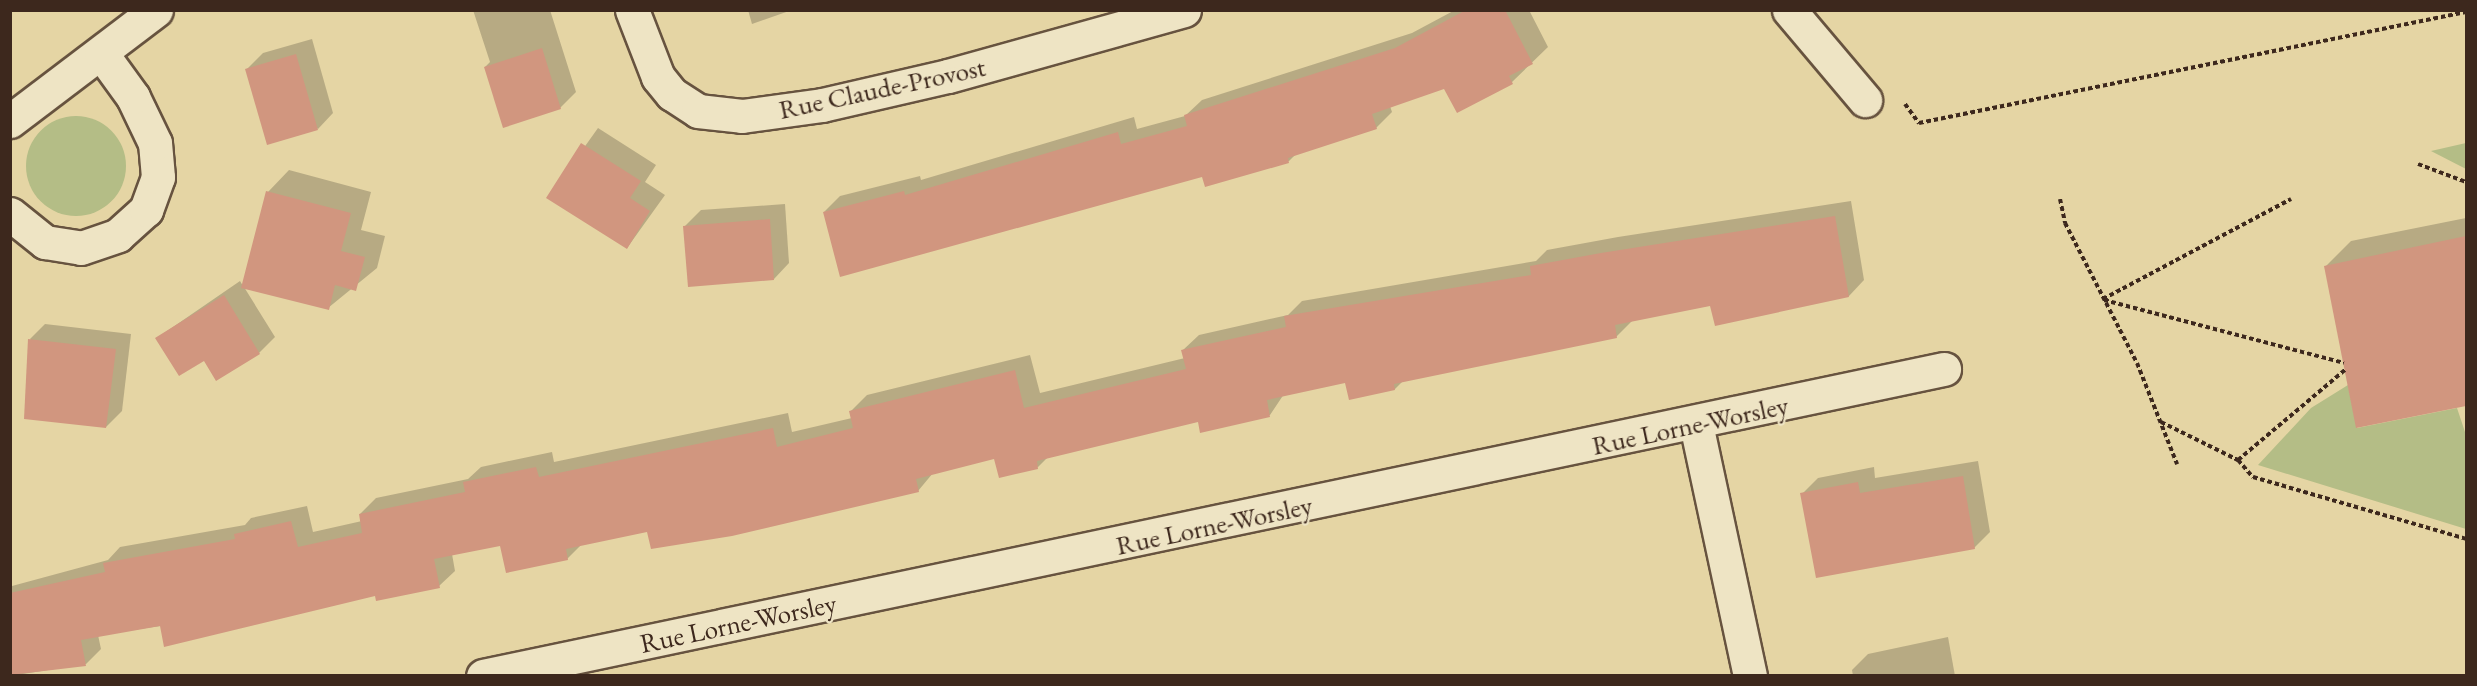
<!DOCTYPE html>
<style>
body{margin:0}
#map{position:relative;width:2477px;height:686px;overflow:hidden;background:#e5d5a4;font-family:"EB Garamond",serif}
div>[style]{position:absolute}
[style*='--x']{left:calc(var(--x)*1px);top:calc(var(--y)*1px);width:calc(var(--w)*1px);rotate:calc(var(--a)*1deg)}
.green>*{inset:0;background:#b4bd86}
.round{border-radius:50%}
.shadow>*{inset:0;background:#0003}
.building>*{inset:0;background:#d1967f}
.path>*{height:4px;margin-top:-2px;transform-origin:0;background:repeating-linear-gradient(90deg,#3d281d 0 4.5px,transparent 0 7.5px)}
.roads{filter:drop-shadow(2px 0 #67533f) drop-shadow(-2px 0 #67533f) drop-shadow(0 2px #67533f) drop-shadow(0 -2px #67533f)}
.street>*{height:33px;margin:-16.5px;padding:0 16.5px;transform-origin:16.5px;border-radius:16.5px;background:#eee4c4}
span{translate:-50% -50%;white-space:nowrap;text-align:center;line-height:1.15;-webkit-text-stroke:4.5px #eee4c4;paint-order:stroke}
.street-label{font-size:27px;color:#3d281d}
.frame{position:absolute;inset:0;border:12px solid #3d281d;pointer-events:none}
</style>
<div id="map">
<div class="green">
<i class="round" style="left:26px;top:116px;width:100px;height:100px"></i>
<i style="clip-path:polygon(2466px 143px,2466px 169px,2431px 151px)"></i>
<i style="clip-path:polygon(2348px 385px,2357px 428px,2457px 408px,2466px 435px,2466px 529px,2258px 465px,2311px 408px)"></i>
</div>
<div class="shadow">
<i style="clip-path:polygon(473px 10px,550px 10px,576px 92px,560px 108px,485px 67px,490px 62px)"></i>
<i style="clip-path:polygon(748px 10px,792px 10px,752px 24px)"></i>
<i style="clip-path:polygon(1455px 10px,1529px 10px,1548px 47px,1512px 82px,1445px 87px,1390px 106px,1392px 112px,1376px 128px,1296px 154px,1289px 161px,824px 212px,840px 196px,920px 176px,921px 180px,1134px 117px,1137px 129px,1185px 116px,1202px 100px,1412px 33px)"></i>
<i style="clip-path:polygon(312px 39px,333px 113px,318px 129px,247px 69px,263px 53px)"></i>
<i style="clip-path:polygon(598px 128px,656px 165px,645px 182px,665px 195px,627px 248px,548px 198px)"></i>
<i style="clip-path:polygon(289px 170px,371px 192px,361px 230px,385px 236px,377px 268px,328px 308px,244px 287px,275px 337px,259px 353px,204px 359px,157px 338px,240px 281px,243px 286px,268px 192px)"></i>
<i style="clip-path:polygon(1851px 201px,1864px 280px,1849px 296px,1712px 305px,1633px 320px,1616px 337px,1403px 381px,1395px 389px,1346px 381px,1284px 394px,1270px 415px,1201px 431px,1199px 421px,1048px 457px,1038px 467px,995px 457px,933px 473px,918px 491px,649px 530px,582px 544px,567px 559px,501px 544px,452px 554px,455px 571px,439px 586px,98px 635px,101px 649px,86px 664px,10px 676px,10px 582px,12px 586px,108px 560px,120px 547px,245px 525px,251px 518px,307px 506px,313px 532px,362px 521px,360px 514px,376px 498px,468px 479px,481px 467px,552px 452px,554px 462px,788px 413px,792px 432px,852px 418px,851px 411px,867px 395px,1030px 355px,1040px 393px,1185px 358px,1183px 350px,1199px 335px,1288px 315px,1302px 301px,1536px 261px,1547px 250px,1618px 237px)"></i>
<i style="clip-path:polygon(785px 204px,789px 263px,774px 279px,685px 226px,701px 210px)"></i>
<i style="clip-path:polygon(2466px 218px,2466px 405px,2358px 427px,2326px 266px,2351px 241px)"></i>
<i style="clip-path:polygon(45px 324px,131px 334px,122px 411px,106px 427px,30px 339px)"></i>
<i style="clip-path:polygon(1978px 461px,1990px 532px,1974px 548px,1802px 494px,1818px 478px,1874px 467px,1875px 478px)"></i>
<i style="clip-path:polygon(1948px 637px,1955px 676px,1853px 676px,1852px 670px,1868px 654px)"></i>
</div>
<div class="building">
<i style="clip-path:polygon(1466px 10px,1505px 10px,1533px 64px,1509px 76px,1513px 84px,1457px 113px,1444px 89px,1372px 114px,1377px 129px,1288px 158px,1289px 163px,1205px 187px,1202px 177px,840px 277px,823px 212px,904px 191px,905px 195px,1118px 132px,1121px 144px,1187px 126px,1184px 115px,1395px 48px)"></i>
<i style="clip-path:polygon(542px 48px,561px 109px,503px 128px,484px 67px)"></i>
<i style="clip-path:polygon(296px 54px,318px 130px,267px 145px,245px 69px)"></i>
<i style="clip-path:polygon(581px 143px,641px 181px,630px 198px,650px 211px,627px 249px,546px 198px)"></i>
<i style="clip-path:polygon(266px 191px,351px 213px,341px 251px,365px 257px,356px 291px,335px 285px,329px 310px,241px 288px)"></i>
<i style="clip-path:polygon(1835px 216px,1849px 297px,1715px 326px,1710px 306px,1615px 325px,1617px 338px,1394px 384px,1395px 390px,1349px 400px,1345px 383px,1267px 400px,1270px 417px,1200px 433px,1198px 422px,1037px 461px,1038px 469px,999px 478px,994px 459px,916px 479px,919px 492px,732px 536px,651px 549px,647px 532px,566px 549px,568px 560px,506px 573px,500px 546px,434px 559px,440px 588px,376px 601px,375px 596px,164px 647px,160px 626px,81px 640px,86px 666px,10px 675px,10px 593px,105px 572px,103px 563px,235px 539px,234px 534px,291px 521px,298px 547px,362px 533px,359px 514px,465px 492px,463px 482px,536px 467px,539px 477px,773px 428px,777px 447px,853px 428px,849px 411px,1015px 370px,1024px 408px,1186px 369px,1181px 350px,1286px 327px,1284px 316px,1531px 275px,1530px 266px,1601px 253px)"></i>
<i style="clip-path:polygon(770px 219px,774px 280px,688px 287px,683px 226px)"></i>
<i style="clip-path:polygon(2466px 236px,2466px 406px,2356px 428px,2324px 266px)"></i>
<i style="clip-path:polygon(224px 295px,260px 354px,216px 381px,204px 361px,179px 376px,155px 338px)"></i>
<i style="clip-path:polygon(28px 339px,116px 349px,106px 428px,24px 419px)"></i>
<i style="clip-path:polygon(1963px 476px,1975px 549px,1816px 578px,1800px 493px,1858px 482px,1860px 493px)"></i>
</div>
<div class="path">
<i style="--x:1905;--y:104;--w:24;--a:54"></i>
<i style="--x:1919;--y:123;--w:558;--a:-11.47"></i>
<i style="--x:2418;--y:164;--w:51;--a:20.6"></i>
<i style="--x:2060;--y:199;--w:25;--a:78"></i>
<i style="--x:2065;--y:223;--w:157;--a:62.8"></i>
<i style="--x:2137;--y:363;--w:109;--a:68.4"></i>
<i style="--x:2103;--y:299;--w:213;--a:-28"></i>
<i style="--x:2104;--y:300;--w:248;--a:14.7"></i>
<i style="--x:2161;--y:422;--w:86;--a:26.3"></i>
<i style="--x:2238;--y:460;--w:23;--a:49"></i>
<i style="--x:2253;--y:477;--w:222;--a:16.2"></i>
<i style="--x:2238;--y:460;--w:140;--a:-40.1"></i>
</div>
<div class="roads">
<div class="street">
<i style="--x:632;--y:10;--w:72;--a:68.8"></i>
<i style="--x:658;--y:77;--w:22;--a:51"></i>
<i style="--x:672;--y:94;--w:31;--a:33"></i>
<i style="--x:698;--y:111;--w:44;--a:6.5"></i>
<i style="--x:742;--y:116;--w:81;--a:-7.8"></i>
<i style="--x:822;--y:105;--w:129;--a:-13"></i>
<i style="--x:948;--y:76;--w:245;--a:-15.6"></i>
<i style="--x:1789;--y:10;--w:118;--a:49.8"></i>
<i style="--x:10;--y:121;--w:183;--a:-37.2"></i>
<i style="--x:10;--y:214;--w:45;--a:38.7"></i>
<i style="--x:45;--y:242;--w:36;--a:9"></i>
<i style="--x:81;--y:248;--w:39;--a:-19"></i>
<i style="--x:118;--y:235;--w:38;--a:-42"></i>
<i style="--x:146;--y:210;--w:35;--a:-70"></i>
<i style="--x:158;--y:177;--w:34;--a:-95"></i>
<i style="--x:155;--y:143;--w:51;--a:-115.6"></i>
<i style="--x:133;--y:97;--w:54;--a:-126"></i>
<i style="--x:1696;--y:424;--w:258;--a:77.9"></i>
<i style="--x:483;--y:676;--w:1493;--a:-11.87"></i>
</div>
</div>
<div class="street-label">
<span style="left:882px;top:88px;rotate:-12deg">Rue Claude-Provost</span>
<span style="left:1690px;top:425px;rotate:-12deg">Rue Lorne-Worsley</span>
<span style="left:1214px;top:525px;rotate:-12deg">Rue Lorne-Worsley</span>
<span style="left:738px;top:623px;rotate:-12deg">Rue Lorne-Worsley</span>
</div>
<div class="frame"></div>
</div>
